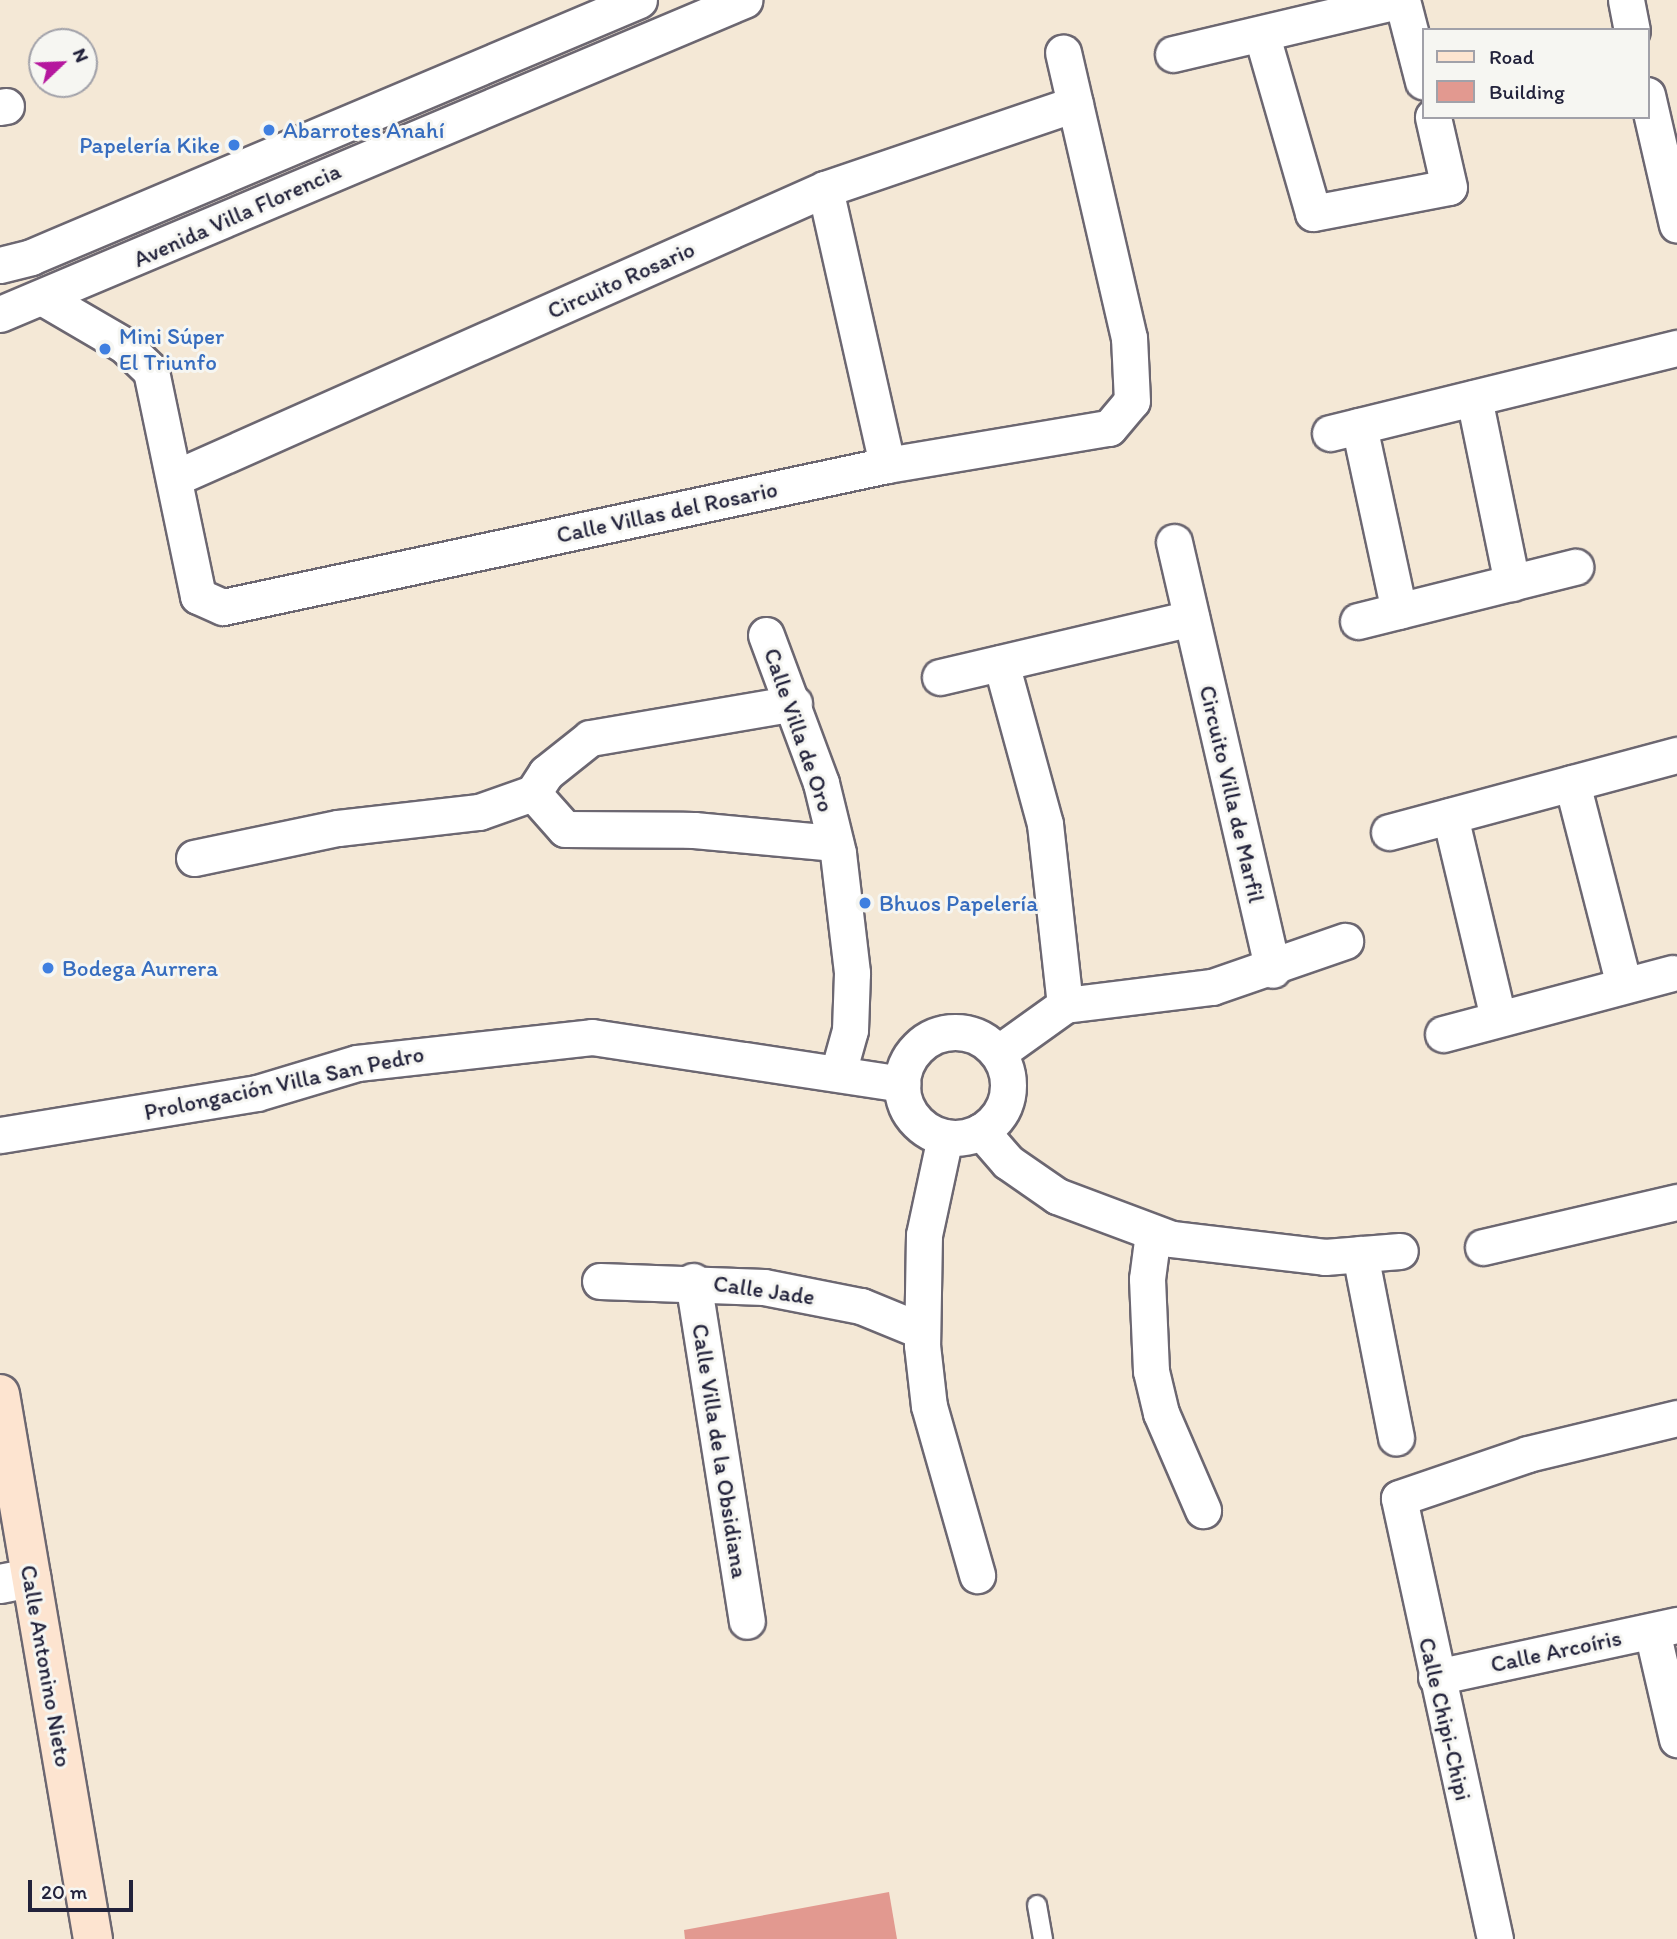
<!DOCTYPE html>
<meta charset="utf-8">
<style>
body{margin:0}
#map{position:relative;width:1677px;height:1939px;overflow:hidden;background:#f4e8d6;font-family:Itim,sans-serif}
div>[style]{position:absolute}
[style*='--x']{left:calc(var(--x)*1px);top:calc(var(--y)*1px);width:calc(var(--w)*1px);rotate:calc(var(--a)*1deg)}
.building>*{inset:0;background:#e29990}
.roads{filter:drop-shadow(2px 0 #6c6771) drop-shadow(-2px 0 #6c6771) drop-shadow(0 2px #6c6771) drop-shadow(0 -2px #6c6771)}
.service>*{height:18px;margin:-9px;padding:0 9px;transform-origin:9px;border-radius:9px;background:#fff}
.minor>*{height:35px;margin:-17.5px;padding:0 17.5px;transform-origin:17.5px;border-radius:17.5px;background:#fff}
.minor>.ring{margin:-17.5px;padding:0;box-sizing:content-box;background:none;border:35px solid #fff;border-radius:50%}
.tertiary>*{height:38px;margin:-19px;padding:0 19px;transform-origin:19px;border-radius:19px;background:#fff}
.secondary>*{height:38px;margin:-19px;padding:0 19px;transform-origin:19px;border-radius:19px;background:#fde4d0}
.dots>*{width:19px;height:19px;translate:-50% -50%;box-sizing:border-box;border:4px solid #f6f6f2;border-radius:50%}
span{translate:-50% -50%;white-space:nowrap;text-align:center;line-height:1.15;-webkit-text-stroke:6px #f6f6f2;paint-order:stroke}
.shop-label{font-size:23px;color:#366cbe}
.left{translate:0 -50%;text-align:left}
.right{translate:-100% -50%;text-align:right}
.street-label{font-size:23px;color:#22223b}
.legend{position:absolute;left:1422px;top:28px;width:228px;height:91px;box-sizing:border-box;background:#f6f6f2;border:2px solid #a1a1a9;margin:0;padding:9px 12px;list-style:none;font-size:21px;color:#22223b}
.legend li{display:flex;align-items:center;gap:14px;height:35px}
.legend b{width:35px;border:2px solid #a1a1a9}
.north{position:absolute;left:28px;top:28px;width:70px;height:70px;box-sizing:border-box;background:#f6f6f2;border:2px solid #a1a1a9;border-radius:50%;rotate:67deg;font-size:19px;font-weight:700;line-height:28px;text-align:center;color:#22223b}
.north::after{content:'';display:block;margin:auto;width:24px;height:32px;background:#b5179e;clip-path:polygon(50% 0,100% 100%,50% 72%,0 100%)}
.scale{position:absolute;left:28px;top:1880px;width:105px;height:32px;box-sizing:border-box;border:4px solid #22223b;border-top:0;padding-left:9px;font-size:21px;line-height:24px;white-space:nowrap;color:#22223b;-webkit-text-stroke:5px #f6f6f2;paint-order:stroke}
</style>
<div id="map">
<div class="building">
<i style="clip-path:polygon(889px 1892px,897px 1939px,685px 1939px,684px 1930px)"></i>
</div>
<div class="roads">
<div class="service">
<i style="--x:1037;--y:1905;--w:35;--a:80"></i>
</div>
<div class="minor">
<i style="--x:1402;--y:0;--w:84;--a:75.5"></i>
<i style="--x:1626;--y:0;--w:31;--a:79"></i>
<i style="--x:1262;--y:36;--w:184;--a:73.9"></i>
<i style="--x:1313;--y:213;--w:138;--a:-10.8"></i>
<i style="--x:1449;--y:187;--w:72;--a:-102.9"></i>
<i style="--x:1173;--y:54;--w:234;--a:-13.3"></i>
<i style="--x:1647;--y:95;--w:133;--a:77"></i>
<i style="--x:0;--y:107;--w:6;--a:-9"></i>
<i style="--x:825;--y:189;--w:283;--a:77.3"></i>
<i style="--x:0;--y:265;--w:32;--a:-14"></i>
<i style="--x:31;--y:257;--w:660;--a:-22.91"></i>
<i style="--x:45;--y:299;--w:91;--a:30.2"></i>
<i style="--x:124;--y:345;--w:37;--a:44"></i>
<i style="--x:151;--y:371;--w:230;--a:78.2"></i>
<i style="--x:198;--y:596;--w:27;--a:24"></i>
<i style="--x:223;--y:607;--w:679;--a:-12.07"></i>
<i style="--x:887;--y:465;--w:225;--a:-9.5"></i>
<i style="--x:1109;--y:428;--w:35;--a:-50"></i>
<i style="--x:1132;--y:401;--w:63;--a:-92.7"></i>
<i style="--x:1129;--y:338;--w:293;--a:-103"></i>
<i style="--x:0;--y:314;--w:808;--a:-22.88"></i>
<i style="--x:1474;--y:398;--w:189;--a:78.4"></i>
<i style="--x:1359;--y:426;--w:189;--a:77.8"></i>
<i style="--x:1330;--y:433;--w:357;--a:-13.8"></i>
<i style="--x:177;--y:477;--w:709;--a:-23.96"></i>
<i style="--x:825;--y:189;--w:264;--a:-18.8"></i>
<i style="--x:1174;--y:542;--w:439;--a:77"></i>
<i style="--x:1358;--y:621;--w:224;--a:-14"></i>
<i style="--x:766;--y:635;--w:158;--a:69.6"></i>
<i style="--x:821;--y:783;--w:72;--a:76.3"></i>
<i style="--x:838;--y:853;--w:121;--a:83.3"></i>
<i style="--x:852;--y:973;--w:57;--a:92"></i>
<i style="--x:850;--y:1030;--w:45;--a:105.6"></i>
<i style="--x:1001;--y:663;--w:167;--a:74.7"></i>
<i style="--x:1045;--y:824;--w:182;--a:83.7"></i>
<i style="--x:940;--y:677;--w:258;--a:-13.2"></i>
<i style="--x:1572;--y:783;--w:205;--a:75.6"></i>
<i style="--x:533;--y:793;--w:24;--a:-57"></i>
<i style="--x:546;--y:773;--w:56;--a:-38.5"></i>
<i style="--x:590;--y:738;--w:207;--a:-9.7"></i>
<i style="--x:1450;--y:816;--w:208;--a:76.6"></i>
<i style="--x:1389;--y:832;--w:298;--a:-15"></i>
<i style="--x:194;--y:858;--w:147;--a:-11.8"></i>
<i style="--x:338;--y:828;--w:142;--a:-6.5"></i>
<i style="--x:479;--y:812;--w:57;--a:-19.4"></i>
<i style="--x:533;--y:793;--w:48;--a:48.4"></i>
<i style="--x:565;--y:829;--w:129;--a:0.4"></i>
<i style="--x:694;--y:830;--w:142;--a:5.3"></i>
<i class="ring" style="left:902px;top:1032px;width:71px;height:71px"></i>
<i style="--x:1443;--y:1034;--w:237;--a:-14.9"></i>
<i style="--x:998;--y:1053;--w:82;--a:-35.6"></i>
<i style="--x:1065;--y:1005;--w:148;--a:-7"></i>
<i style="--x:1212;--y:987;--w:141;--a:-19.1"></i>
<i style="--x:981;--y:1131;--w:41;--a:48.9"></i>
<i style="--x:1008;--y:1162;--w:60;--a:34.8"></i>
<i style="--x:1057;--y:1196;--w:123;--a:20.5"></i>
<i style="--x:1172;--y:1239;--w:154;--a:6.7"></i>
<i style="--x:1325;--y:1257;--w:75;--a:-4.6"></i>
<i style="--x:0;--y:1135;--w:260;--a:-9.3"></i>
<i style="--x:257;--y:1093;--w:104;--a:-16.7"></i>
<i style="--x:357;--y:1063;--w:236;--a:-6.3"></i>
<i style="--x:592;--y:1037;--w:314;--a:8.6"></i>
<i style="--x:945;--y:1137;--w:100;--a:102.1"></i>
<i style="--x:924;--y:1235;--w:110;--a:91"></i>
<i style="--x:922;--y:1345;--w:61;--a:83.5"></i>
<i style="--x:929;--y:1406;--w:176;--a:74.1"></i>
<i style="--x:1153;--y:1233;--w:46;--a:97.4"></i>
<i style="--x:1147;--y:1279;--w:92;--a:87.5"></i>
<i style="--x:1151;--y:1371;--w:43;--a:76.6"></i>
<i style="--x:1161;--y:1413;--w:106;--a:66.6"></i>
<i style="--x:1483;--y:1247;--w:199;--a:-13.1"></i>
<i style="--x:1360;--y:1254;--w:187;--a:78.9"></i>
<i style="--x:600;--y:1281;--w:164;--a:2.1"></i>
<i style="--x:764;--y:1287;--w:99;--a:11.1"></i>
<i style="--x:861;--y:1306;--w:66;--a:22.3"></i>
<i style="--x:693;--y:1281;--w:344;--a:81"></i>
<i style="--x:1652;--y:1631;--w:111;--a:77"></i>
<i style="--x:1436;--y:1677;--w:247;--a:-12.2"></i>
<i style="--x:1495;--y:1939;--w:451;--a:-102.3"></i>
<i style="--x:1399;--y:1498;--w:136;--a:-18.8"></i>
<i style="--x:1528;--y:1454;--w:153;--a:-13.6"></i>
</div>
<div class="tertiary">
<i style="--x:0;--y:1584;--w:32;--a:-11"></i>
</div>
<div class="secondary">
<i style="--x:0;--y:1394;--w:553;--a:80.32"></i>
</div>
</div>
<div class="dots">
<i style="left:269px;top:130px;background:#3f7fe0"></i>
<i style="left:234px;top:145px;background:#3f7fe0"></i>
<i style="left:105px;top:349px;background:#3f7fe0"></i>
<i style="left:865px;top:903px;background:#3f7fe0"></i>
<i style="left:48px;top:968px;background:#3f7fe0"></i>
</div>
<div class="shop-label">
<span class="left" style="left:283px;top:130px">Abarrotes Anahí</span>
<span class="right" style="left:220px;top:145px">Papelería Kike</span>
<span class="left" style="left:119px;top:349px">Mini Súper<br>El Triunfo</span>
<span class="left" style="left:879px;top:903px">Bhuos Papelería</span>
<span class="left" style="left:62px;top:968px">Bodega Aurrera</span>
</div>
<div class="street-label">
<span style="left:237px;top:215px;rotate:-24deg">Avenida Villa Florencia</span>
<span style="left:621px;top:280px;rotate:-24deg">Circuito Rosario</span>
<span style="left:667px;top:512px;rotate:-12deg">Calle Villas del Rosario</span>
<span style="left:799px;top:730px;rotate:71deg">Calle Villa de Oro</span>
<span style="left:1232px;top:794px;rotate:77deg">Circuito Villa de Marfil</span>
<span style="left:284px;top:1083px;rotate:-12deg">Prolongación Villa San Pedro</span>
<span style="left:764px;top:1290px;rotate:8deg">Calle Jade</span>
<span style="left:720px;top:1451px;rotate:81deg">Calle Villa de la Obsidiana</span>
<span style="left:1556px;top:1651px;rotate:-12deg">Calle Arcoíris</span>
<span style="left:46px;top:1666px;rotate:80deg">Calle Antonino Nieto</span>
<span style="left:1445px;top:1719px;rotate:77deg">Calle Chipi-Chipi</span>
</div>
<ul class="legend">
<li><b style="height:9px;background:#fde4d0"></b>Road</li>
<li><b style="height:19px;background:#e29990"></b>Building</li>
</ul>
<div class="north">N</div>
<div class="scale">20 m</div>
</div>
